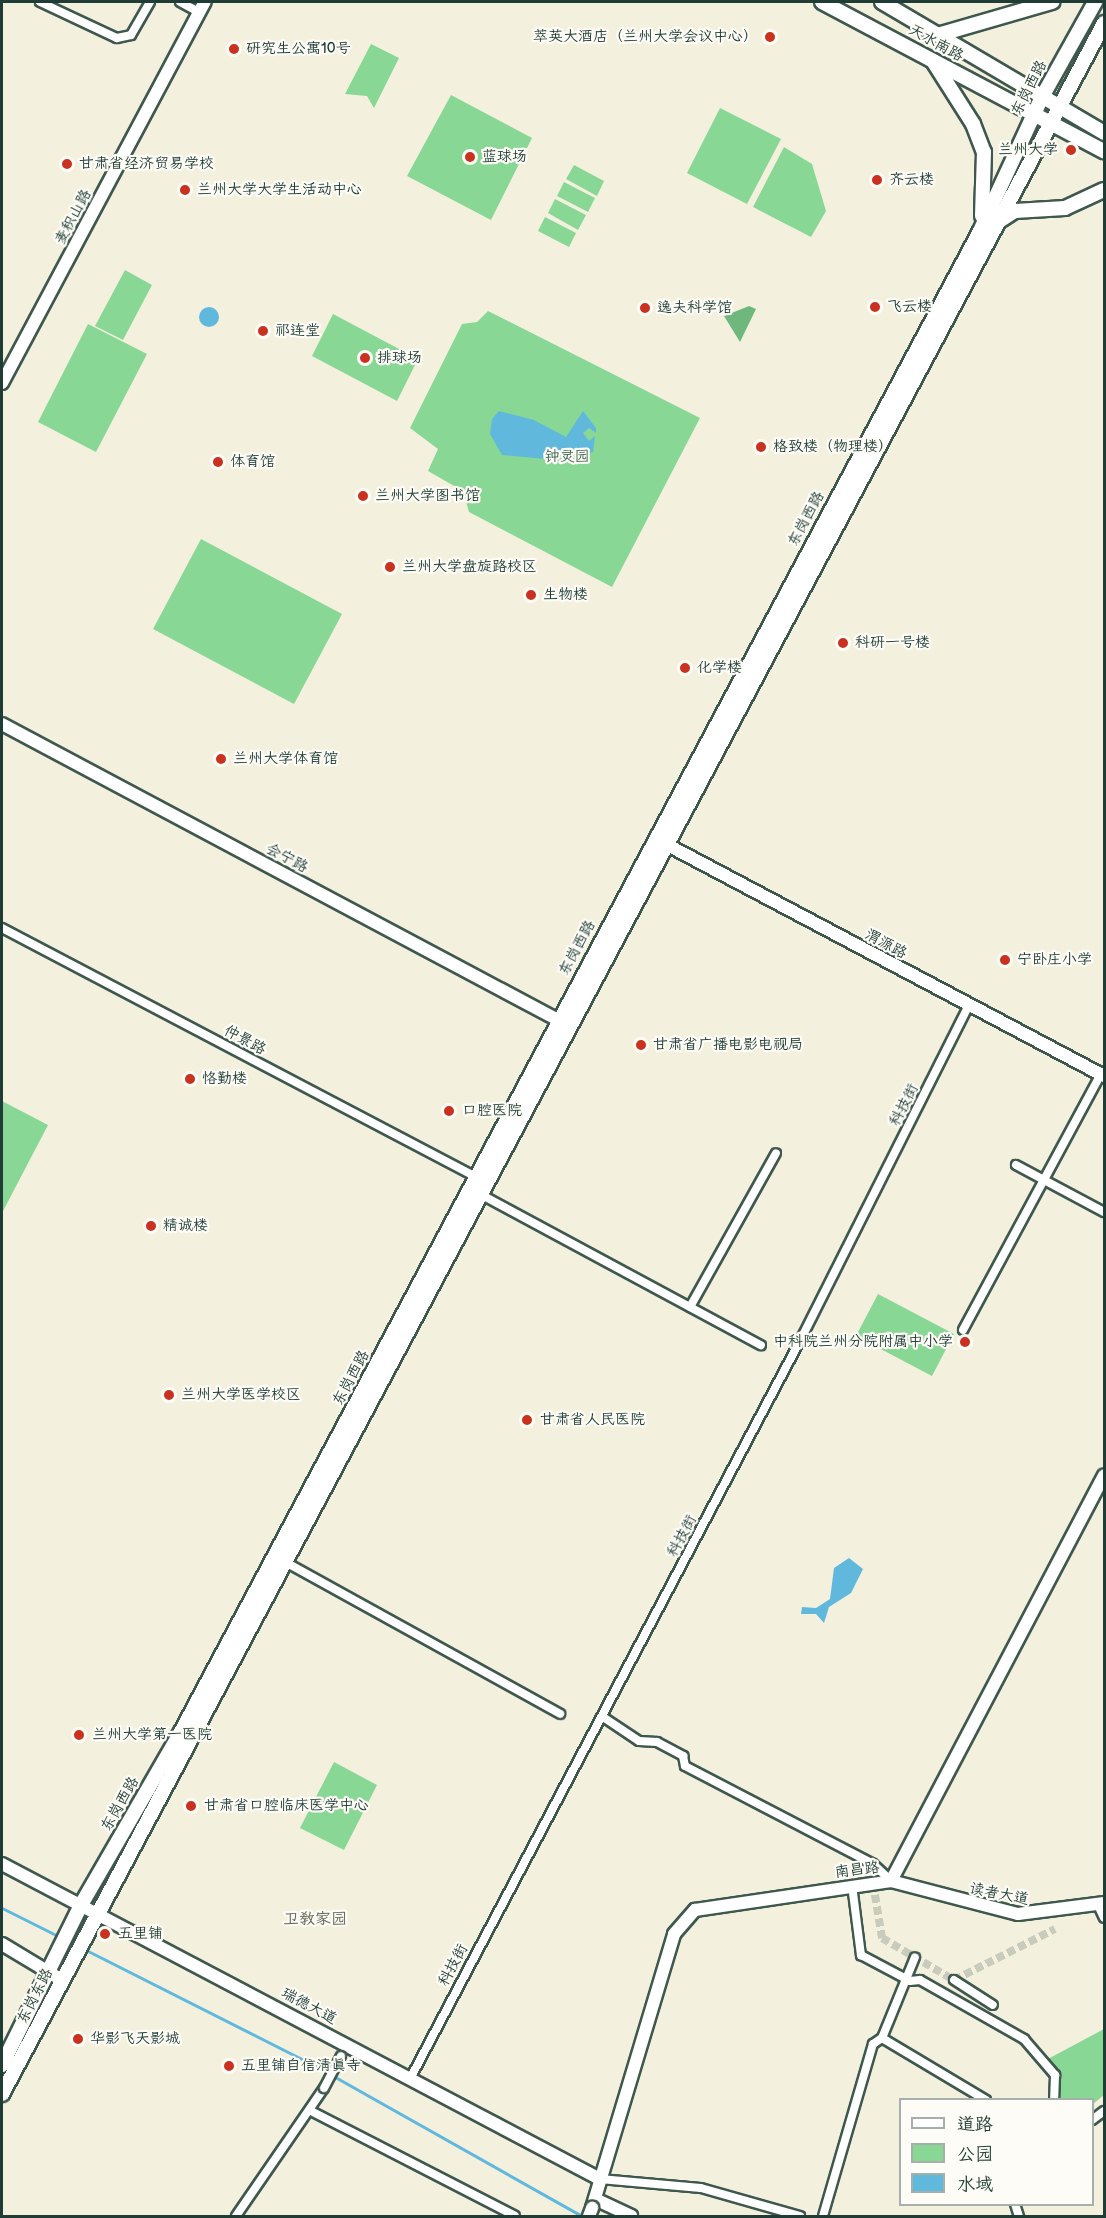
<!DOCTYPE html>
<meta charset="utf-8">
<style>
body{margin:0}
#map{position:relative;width:1106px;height:2218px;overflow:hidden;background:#f4f0de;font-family:"Balsamiq Sans","LXGW WenKai TC",sans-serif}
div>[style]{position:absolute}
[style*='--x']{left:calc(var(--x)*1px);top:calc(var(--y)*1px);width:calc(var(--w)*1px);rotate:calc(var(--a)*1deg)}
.green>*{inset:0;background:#89d795}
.forest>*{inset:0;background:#6eb87e}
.water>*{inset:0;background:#60b9dd}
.round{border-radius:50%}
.stream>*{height:3px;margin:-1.5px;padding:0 1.5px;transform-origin:1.5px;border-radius:1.5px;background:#60b9dd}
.street-tunnel>*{height:8px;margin-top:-4px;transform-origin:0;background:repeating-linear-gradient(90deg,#c9ccbc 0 8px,transparent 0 12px)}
.roads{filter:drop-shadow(2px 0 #3f584e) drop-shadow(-2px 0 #3f584e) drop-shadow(0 2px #3f584e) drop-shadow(0 -2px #3f584e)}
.street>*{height:8px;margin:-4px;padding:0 4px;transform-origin:4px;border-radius:4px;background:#fff}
.secondary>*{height:12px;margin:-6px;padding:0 6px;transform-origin:6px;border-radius:6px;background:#fff}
.primary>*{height:14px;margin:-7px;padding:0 7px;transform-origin:7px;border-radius:7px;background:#fff}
.bridges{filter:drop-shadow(2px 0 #3f584e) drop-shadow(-2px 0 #3f584e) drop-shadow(0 2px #3f584e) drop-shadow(0 -2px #3f584e)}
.street-bridge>*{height:8px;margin:-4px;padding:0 4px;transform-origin:4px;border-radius:4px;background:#fff}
.secondary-bridge>*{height:12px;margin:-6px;padding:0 6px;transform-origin:6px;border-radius:6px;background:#fff}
.dots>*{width:16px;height:16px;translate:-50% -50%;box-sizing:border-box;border:3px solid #fdfcf7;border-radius:50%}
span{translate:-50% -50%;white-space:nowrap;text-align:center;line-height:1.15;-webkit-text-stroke:4.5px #fdfcf7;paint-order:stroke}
.poi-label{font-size:15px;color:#1f3d34}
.right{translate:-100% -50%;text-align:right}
.left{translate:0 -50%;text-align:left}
.street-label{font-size:15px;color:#1f3d34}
.park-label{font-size:15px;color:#3a644c}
.neighbourhood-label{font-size:16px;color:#646855}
.frame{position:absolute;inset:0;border:3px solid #1f3d34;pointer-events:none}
.legend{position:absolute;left:899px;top:2098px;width:195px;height:108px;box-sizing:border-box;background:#fdfcf7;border:2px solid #a4b0a9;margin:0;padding:8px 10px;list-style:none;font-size:18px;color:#1f3d34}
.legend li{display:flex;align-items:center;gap:12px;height:30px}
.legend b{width:30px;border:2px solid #a4b0a9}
</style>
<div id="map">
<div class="green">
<i style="clip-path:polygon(371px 44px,399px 58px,374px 108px,367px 96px,345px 94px)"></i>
<i style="clip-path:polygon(451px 95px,532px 138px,491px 220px,407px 176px)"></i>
<i style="clip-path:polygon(720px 108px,781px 139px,747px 204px,687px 173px)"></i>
<i style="clip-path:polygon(784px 147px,812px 164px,826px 211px,811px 237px,753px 207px)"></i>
<i style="clip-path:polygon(574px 165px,604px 181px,597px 196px,566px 179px)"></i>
<i style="clip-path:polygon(564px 182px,595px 198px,588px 212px,557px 196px)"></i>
<i style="clip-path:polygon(555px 199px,586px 215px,578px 230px,548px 213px)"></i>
<i style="clip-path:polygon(545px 217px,576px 233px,569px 247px,538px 231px)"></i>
<i style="clip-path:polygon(125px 270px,152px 285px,123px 340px,95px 326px)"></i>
<i style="clip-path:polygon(488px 311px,700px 418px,612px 587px,469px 512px,463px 491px,428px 471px,438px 449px,410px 428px,462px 324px,477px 322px)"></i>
<i style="clip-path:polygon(333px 314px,418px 359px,397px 401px,312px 356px)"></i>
<i style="clip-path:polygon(88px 324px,147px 354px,96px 452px,38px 422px)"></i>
<i style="clip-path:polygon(201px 539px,342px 614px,294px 704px,153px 629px)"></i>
<i style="clip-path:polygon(2px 1101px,48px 1125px,2px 1213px)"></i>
<i style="clip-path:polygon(878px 1294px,954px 1334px,932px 1376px,856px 1336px)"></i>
<i style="clip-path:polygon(334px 1762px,377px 1785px,344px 1850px,300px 1828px)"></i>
<i style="clip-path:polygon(1104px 2029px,1104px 2095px,1093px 2104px,1092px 2100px,1054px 2099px,1046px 2060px)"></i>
</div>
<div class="forest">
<i style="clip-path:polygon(749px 306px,756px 309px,740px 342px,724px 316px)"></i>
</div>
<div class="water">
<i class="round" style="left:199px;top:307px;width:20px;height:20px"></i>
<i style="clip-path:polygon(499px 411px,534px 420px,566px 437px,583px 411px,596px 428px,596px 433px,589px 428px,583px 433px,589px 441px,595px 436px,593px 452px,580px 457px,574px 448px,557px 460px,502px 455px,490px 434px,492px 419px)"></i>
<i style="clip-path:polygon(849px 1558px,863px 1569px,851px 1593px,829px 1607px,824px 1623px,816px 1614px,801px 1614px,802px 1607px,816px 1608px,830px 1599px,834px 1568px)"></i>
</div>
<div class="stream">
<i style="--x:2;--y:1908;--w:67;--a:26.6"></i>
<i style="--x:84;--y:1949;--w:255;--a:26.8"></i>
<i style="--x:312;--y:2064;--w:310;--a:29.4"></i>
</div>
<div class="street-tunnel">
<i style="--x:873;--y:1883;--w:56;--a:80.7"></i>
<i style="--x:882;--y:1938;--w:83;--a:30.3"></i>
<i style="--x:954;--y:1980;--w:113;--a:-26.8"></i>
</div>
<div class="roads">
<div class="street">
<i style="--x:40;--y:2;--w:85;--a:25.1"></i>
<i style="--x:117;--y:38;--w:14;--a:-12"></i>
<i style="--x:131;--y:35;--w:38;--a:-60"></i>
<i style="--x:180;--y:2;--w:21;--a:28"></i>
<i style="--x:2;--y:928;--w:535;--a:27.71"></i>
<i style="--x:1016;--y:1165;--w:100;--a:28.1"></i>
<i style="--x:480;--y:1194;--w:319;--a:28.3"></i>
<i style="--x:690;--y:1307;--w:176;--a:-60.8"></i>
<i style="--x:963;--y:1330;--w:291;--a:-61.7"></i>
<i style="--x:287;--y:1563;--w:312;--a:28.9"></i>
<i style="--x:603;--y:1717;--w:43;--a:33.7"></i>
<i style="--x:639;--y:1741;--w:18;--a:3"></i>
<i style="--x:657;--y:1742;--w:30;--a:28"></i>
<i style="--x:683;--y:1756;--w:10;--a:79"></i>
<i style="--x:685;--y:1766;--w:212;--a:27.5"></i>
<i style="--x:873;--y:1864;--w:25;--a:43"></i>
<i style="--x:852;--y:1885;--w:71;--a:82.7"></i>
<i style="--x:861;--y:1955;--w:55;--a:28"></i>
<i style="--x:910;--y:1981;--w:10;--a:-6"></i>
<i style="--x:920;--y:1980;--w:120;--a:29.6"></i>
<i style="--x:1024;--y:2039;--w:48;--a:49.3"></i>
<i style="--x:1055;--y:2075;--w:25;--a:92"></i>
<i style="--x:1098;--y:1905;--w:14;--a:65"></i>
<i style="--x:954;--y:1980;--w:46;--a:32.7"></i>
<i style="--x:882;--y:2038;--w:121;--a:30.8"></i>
<i style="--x:411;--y:2077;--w:835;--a:-62.15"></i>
<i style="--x:801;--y:1339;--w:374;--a:-63.3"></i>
<i style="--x:311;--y:2111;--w:229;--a:27.2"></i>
<i style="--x:1092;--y:2120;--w:15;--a:-37"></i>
<i style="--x:600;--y:2179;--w:101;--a:5.1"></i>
<i style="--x:701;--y:2188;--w:103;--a:15.8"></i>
<i style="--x:1015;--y:2204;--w:13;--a:72"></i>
<i style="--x:236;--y:2216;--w:155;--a:-55.5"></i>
<i style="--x:823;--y:2216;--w:179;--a:-73.8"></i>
<i style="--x:873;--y:2044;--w:11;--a:-34"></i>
<i style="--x:882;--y:2038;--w:87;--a:-67.8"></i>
</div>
<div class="secondary">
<i style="--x:2;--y:383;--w:432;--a:-62"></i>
<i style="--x:2;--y:724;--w:630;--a:28.03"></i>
<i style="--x:660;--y:841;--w:502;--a:27.89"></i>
<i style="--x:2;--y:1864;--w:676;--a:27.78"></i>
<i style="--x:891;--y:1881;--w:458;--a:-62.3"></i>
<i style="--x:2;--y:1944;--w:70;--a:31"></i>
<i style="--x:595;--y:2199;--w:40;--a:25"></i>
<i style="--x:592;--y:2208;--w:286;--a:-73.3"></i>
<i style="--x:674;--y:1934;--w:32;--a:-49"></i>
<i style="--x:695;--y:1910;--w:198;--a:-8.4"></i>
<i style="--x:891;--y:1881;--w:131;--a:14.6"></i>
<i style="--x:1018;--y:1914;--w:87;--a:-7.3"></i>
</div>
<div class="primary">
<i style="--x:822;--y:2;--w:319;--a:27.9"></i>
<i style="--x:882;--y:2;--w:258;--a:30.5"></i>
<i style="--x:941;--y:34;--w:116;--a:-16.1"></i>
<i style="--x:933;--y:61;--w:75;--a:57.6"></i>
<i style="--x:973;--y:124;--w:30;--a:69"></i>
<i style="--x:984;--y:152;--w:64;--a:91.8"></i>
<i style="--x:1001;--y:220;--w:17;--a:-33"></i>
<i style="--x:1015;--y:211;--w:50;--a:-3.4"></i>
<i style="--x:1065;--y:208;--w:43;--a:-24.8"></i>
<i style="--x:2;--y:2065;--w:178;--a:-63.7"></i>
<i style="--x:81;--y:1905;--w:200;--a:-60"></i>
<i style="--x:181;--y:1732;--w:1700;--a:-61.97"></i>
<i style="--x:980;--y:231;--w:148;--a:-65.2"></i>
<i style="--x:1042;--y:97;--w:109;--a:-60.8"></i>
<i style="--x:2;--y:2094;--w:2346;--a:-61.98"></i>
</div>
</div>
<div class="bridges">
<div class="street-bridge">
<i style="--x:324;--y:2088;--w:36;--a:-62"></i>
</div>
<div class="secondary-bridge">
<i style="--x:589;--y:2216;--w:9;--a:-69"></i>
</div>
</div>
<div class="dots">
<i style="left:770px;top:37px;background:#c8321e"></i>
<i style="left:234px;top:49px;background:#c8321e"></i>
<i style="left:1071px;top:150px;background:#c8321e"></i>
<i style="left:470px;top:157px;background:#c8321e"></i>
<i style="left:67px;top:164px;background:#c8321e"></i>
<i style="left:877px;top:180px;background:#c8321e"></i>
<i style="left:185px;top:190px;background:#c8321e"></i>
<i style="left:875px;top:307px;background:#c8321e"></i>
<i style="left:645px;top:308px;background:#c8321e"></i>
<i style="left:263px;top:331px;background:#c8321e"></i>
<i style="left:365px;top:358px;background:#c8321e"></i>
<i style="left:761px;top:447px;background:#c8321e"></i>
<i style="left:218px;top:462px;background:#c8321e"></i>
<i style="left:363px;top:496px;background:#c8321e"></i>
<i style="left:390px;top:567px;background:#c8321e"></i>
<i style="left:531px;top:595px;background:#c8321e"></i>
<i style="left:843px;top:643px;background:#c8321e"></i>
<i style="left:685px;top:668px;background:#c8321e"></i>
<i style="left:221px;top:759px;background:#c8321e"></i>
<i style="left:1005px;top:960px;background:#c8321e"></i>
<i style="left:641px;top:1045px;background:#c8321e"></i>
<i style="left:190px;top:1079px;background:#c8321e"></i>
<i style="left:449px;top:1111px;background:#c8321e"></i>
<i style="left:151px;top:1226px;background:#c8321e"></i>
<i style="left:965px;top:1342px;background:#c8321e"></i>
<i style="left:169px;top:1395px;background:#c8321e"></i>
<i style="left:527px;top:1420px;background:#c8321e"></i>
<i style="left:79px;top:1735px;background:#c8321e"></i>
<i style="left:191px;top:1806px;background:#c8321e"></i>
<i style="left:105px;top:1934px;background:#c8321e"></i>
<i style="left:78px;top:2039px;background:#c8321e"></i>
<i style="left:229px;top:2066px;background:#c8321e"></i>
</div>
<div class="poi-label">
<span class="right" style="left:758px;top:37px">萃英大酒店（兰州大学会议中心）</span>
<span class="left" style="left:246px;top:49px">研究生公寓10号</span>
<span class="right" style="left:1058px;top:150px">兰州大学</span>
<span class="left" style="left:482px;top:157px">蓝球场</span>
<span class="left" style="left:79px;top:164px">甘肃省经济贸易学校</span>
<span class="left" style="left:889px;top:180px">齐云楼</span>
<span class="left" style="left:197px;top:190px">兰州大学大学生活动中心</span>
<span class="left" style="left:887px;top:307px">飞云楼</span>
<span class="left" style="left:657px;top:308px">逸夫科学馆</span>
<span class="left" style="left:275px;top:331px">祁连堂</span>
<span class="left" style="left:377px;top:358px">排球场</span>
<span class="left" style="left:773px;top:447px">格致楼（物理楼）</span>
<span class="left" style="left:230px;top:462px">体育馆</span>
<span class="left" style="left:375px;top:496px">兰州大学图书馆</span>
<span class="left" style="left:402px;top:567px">兰州大学盘旋路校区</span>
<span class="left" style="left:543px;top:595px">生物楼</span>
<span class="left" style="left:855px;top:643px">科研一号楼</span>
<span class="left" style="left:697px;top:668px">化学楼</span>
<span class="left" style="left:233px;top:759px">兰州大学体育馆</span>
<span class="left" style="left:1017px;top:960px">宁卧庄小学</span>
<span class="left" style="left:653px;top:1045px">甘肃省广播电影电视局</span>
<span class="left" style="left:202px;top:1079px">恪勤楼</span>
<span class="left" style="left:462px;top:1111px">口腔医院</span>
<span class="left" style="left:163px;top:1226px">精诚楼</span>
<span class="right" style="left:953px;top:1342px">中科院兰州分院附属中小学</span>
<span class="left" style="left:181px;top:1395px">兰州大学医学校区</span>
<span class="left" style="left:540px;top:1420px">甘肃省人民医院</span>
<span class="left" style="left:92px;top:1735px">兰州大学第一医院</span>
<span class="left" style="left:204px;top:1806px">甘肃省口腔临床医学中心</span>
<span class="left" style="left:118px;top:1934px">五里铺</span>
<span class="left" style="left:90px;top:2039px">华影飞天影城</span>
<span class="left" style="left:241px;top:2066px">五里铺自信清真寺</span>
</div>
<div class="street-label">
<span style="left:936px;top:43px;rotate:29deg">天水南路</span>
<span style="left:1029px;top:88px;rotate:-63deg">东岗西路</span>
<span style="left:73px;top:217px;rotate:-62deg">麦积山路</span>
<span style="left:806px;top:519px;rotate:-62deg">东岗西路</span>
<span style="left:287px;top:858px;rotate:28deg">会宁路</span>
<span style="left:886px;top:944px;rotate:28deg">渭源路</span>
<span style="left:577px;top:948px;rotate:-62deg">东岗西路</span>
<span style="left:245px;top:1040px;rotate:28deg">仲景路</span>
<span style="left:904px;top:1105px;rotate:-63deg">科技街</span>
<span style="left:351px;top:1378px;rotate:-62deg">东岗西路</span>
<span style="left:682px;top:1536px;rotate:-62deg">科技街</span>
<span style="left:120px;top:1804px;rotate:-60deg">东岗西路</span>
<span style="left:857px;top:1870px;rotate:-7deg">南昌路</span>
<span style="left:999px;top:1894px;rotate:11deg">读者大道</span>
<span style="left:453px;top:1965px;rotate:-62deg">科技街</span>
<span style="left:35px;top:1996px;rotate:-63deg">东岗东路</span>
<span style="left:309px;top:2006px;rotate:28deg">瑞德大道</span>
</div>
<div class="park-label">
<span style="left:567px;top:457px">钟灵园</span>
</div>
<div class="neighbourhood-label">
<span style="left:315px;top:1920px">卫教家园</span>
</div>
<div class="frame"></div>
<ul class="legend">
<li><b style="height:8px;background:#fff"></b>道路</li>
<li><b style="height:16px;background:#89d795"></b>公园</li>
<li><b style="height:16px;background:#60b9dd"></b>水域</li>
</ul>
</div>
